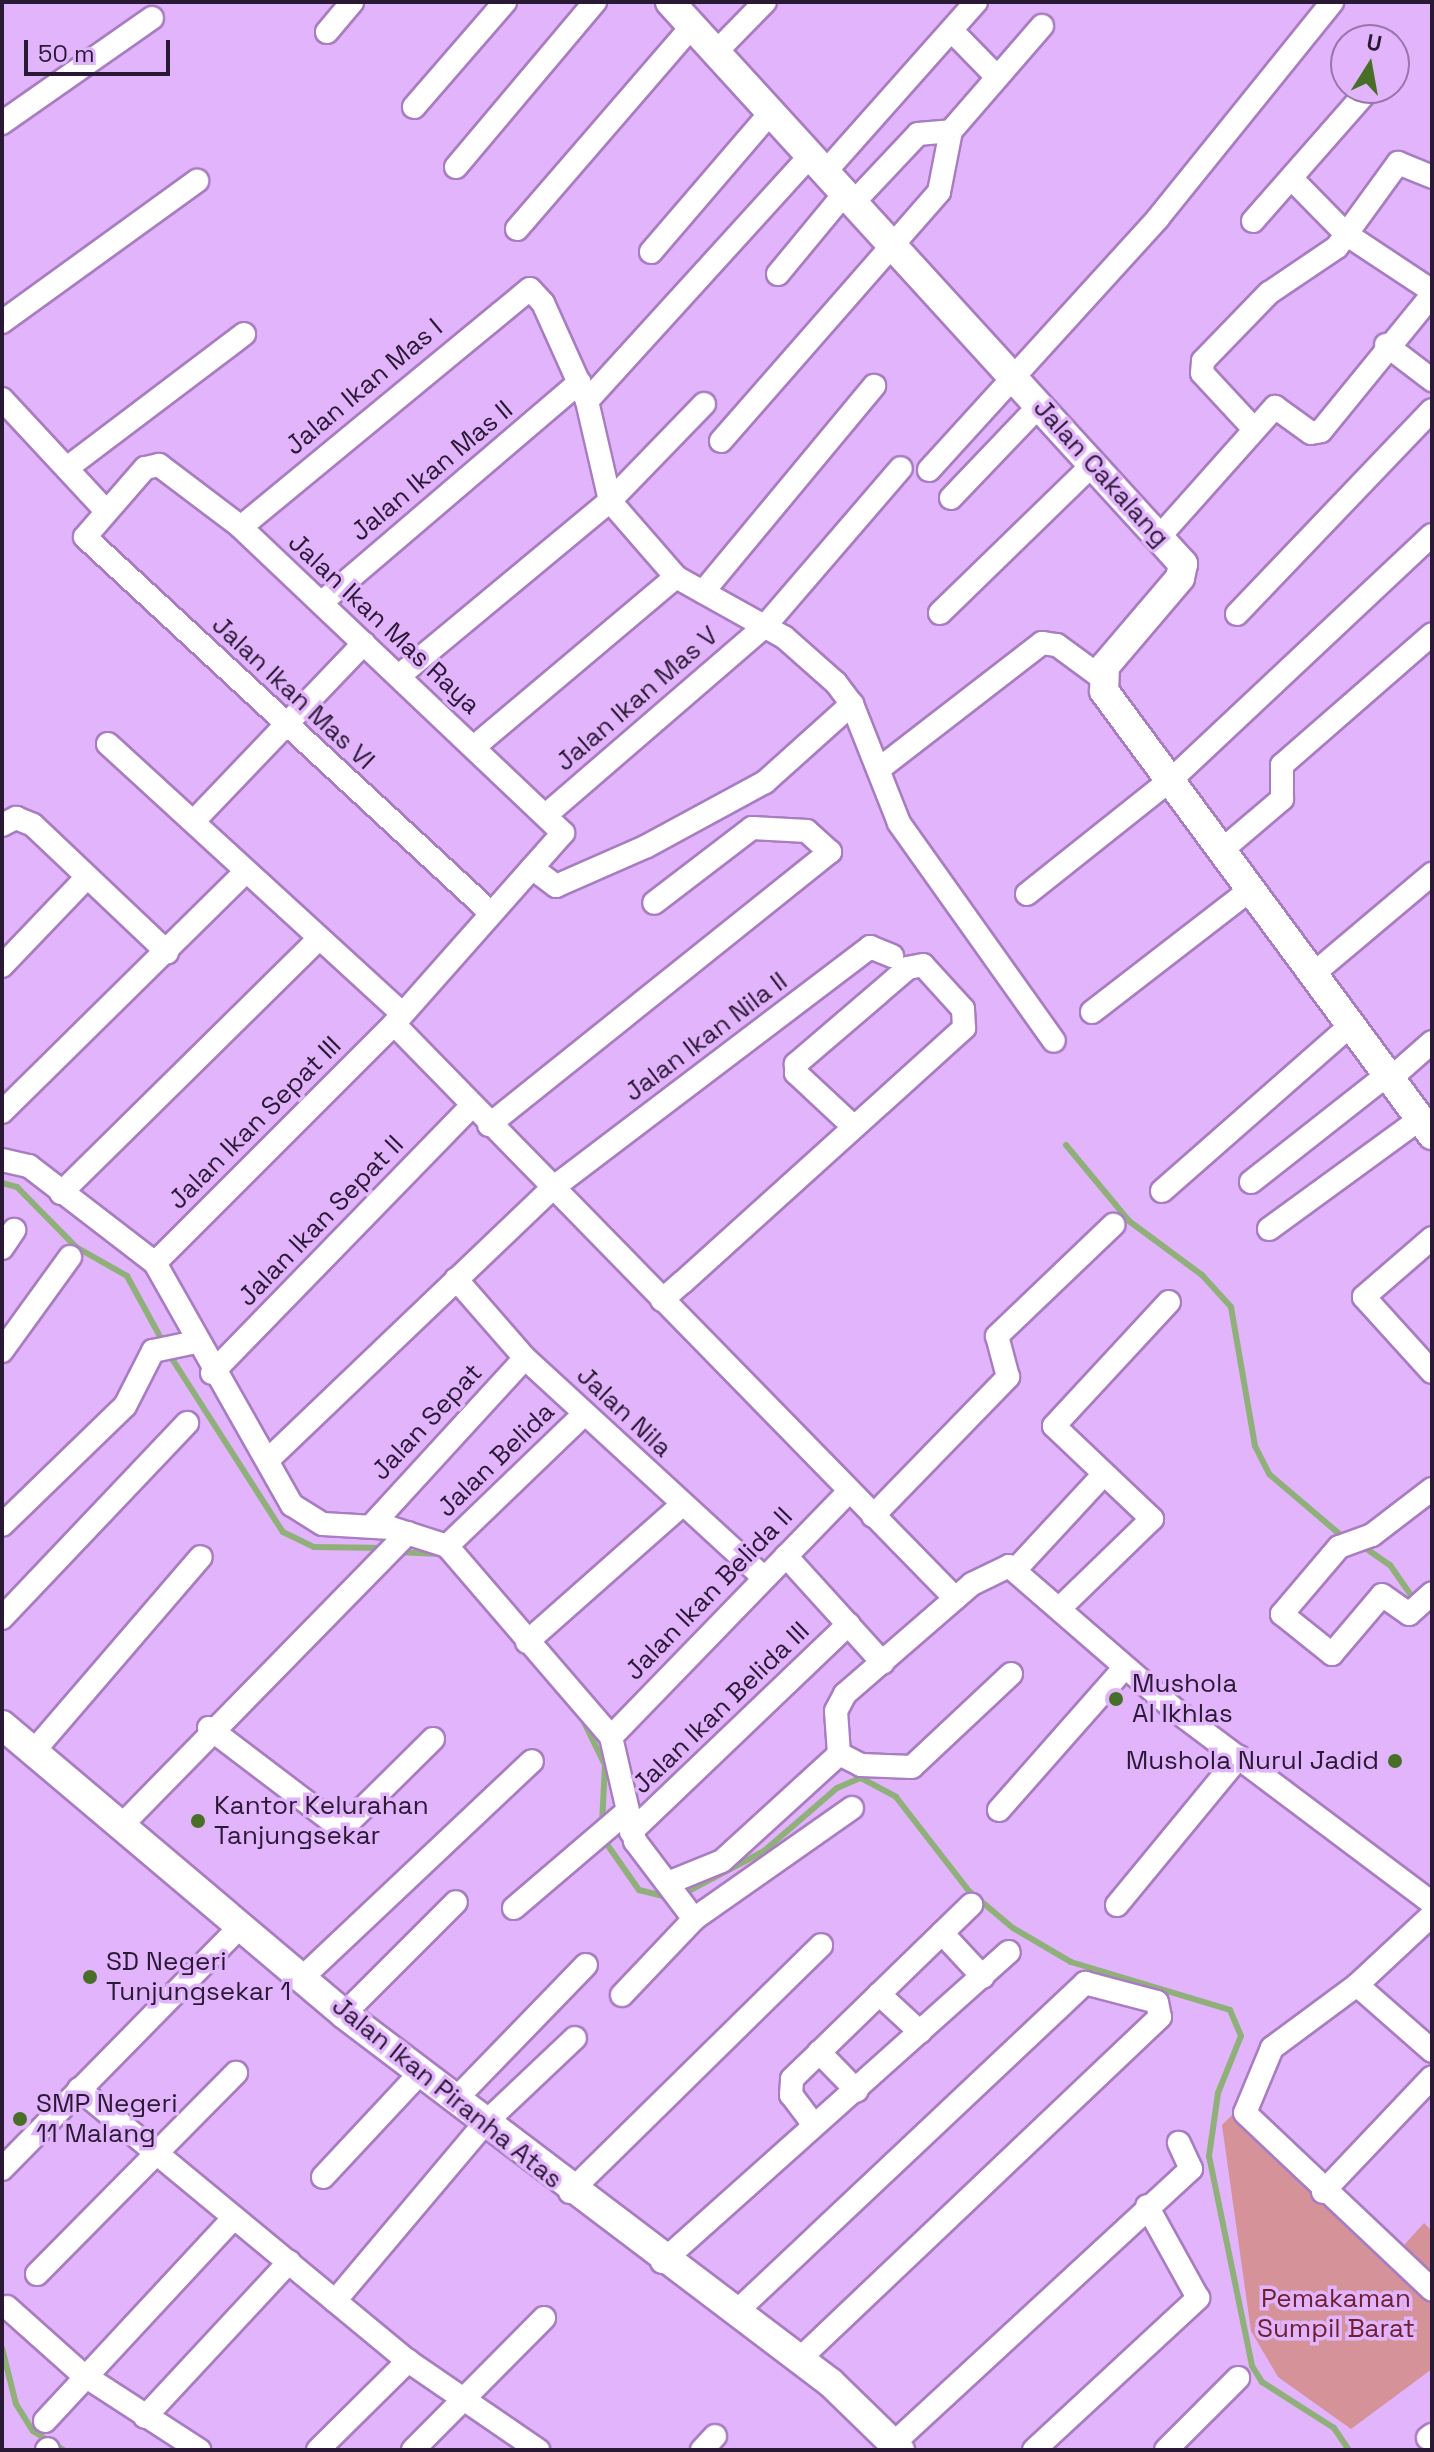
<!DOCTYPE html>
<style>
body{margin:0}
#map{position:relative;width:1434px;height:2452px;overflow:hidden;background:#e2b4fb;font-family:"Space Grotesk",sans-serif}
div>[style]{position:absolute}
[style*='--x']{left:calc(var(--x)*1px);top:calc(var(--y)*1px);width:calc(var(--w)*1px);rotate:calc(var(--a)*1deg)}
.green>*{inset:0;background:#d59298}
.stream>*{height:6px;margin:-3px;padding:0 3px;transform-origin:3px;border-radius:3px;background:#90b07a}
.roads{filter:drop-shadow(2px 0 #a97dc1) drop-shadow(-2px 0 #a97dc1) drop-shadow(0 2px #a97dc1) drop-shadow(0 -2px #a97dc1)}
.minor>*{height:22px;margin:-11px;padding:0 11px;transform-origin:11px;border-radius:11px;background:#fff}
.tertiary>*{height:28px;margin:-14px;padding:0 14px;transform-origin:14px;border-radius:14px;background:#fff}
.dots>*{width:22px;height:22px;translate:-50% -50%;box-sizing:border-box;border:4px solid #e2b4fb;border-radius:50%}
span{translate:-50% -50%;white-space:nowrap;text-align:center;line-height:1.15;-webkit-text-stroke:7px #e2b4fb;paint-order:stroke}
.street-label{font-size:26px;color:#2a1934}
.poi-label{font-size:26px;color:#2a1934}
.left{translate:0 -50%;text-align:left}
.right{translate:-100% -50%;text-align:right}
.park-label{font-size:26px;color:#6f1f2f}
.frame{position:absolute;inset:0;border:4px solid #2a1934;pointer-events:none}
.north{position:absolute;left:1330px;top:24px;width:80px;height:80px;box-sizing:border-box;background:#e2b4fb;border:2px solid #9876ab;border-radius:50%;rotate:11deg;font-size:22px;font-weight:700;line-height:32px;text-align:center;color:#2a1934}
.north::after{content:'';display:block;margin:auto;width:28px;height:36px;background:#486e28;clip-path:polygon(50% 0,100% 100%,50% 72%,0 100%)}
.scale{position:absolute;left:24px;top:40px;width:146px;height:36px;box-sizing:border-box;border:4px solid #2a1934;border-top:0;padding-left:10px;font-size:24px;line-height:28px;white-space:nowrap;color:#2a1934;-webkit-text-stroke:6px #e2b4fb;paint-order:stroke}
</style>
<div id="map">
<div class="green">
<i style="clip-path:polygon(1241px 2106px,1396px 2254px,1424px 2223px,1432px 2231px,1432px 2369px,1351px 2429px,1278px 2377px,1251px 2331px,1222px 2125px)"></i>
</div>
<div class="stream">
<i style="--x:1066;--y:1145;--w:99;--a:50.3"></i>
<i style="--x:1129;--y:1221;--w:91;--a:36.5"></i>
<i style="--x:1202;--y:1275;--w:43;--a:47.8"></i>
<i style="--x:1231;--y:1307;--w:141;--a:80.2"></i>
<i style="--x:1255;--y:1446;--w:31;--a:63"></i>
<i style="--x:1269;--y:1474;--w:97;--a:40.4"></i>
<i style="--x:2;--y:1183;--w:16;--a:15"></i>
<i style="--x:17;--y:1187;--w:84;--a:45.5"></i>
<i style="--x:76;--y:1247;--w:59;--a:29.6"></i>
<i style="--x:127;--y:1276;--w:77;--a:61.4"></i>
<i style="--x:169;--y:1354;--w:211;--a:57.4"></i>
<i style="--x:283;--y:1532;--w:34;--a:26"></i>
<i style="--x:314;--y:1547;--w:73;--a:0.8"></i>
<i style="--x:1361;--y:1545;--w:35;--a:35"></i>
<i style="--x:1390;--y:1565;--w:44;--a:55.2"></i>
<i style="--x:397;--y:1552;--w:44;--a:2.6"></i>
<i style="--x:582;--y:1718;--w:52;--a:63.9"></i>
<i style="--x:605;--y:1765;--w:60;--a:92.9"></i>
<i style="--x:604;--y:1840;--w:61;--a:55"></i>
<i style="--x:639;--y:1890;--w:33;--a:14"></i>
<i style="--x:681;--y:1895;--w:94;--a:-27.9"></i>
<i style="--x:764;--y:1851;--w:96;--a:-40.8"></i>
<i style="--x:837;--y:1788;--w:26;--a:-23"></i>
<i style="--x:861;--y:1778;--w:40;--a:28"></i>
<i style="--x:896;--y:1797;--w:119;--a:52.2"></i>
<i style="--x:969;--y:1891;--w:57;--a:40.1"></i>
<i style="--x:1013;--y:1928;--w:67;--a:30.4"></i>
<i style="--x:1071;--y:1962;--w:166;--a:16.8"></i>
<i style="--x:1230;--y:2010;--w:28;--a:67"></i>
<i style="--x:1241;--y:2036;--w:61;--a:112"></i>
<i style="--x:1218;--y:2093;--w:64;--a:98.1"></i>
<i style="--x:1209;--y:2156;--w:214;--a:78.4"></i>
<i style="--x:1252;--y:2366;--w:19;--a:58"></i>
<i style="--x:1262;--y:2382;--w:85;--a:32.6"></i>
<i style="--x:1334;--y:2428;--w:27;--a:56"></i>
<i style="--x:2;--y:2348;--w:58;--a:76"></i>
<i style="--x:16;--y:2404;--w:32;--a:58"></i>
<i style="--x:33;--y:2431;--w:36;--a:32"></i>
</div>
<div class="roads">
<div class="minor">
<i style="--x:327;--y:32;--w:39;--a:-50"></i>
<i style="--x:953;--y:32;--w:63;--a:45.6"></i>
<i style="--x:715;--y:53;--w:71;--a:-45.6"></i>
<i style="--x:414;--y:107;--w:139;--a:-49.1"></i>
<i style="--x:2;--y:123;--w:183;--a:-35"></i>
<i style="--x:456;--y:167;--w:216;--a:-49.9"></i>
<i style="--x:826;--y:171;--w:226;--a:-48.4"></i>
<i style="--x:1291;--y:178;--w:78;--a:45.5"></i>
<i style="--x:1346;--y:234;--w:103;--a:33.5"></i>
<i style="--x:854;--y:202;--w:93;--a:-46.7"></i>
<i style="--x:918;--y:134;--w:33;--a:-5"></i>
<i style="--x:1253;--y:221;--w:177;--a:-48.7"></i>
<i style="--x:517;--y:229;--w:268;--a:-49.2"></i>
<i style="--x:651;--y:252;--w:184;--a:-49.4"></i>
<i style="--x:778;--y:274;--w:105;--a:-50.4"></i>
<i style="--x:2;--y:322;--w:241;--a:-35.9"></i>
<i style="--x:1386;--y:345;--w:58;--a:37.3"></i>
<i style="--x:2;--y:399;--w:151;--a:47.1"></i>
<i style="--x:587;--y:401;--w:333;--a:-47.7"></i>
<i style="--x:1254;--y:429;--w:76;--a:-132.9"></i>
<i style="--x:1202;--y:373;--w:12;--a:-85"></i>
<i style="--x:1203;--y:361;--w:95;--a:-45.9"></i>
<i style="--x:1269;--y:293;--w:82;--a:-34.1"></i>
<i style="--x:1337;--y:247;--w:104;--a:-54"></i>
<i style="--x:1398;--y:163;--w:37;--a:22"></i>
<i style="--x:721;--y:441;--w:331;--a:-48.8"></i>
<i style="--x:939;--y:192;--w:62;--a:-78.9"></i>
<i style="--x:951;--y:131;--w:139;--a:-49.1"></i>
<i style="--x:67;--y:468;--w:222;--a:-37.1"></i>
<i style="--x:929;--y:470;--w:341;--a:-47.7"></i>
<i style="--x:1158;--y:218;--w:277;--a:-51.1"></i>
<i style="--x:951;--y:498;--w:127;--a:-46.3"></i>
<i style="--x:241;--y:527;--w:374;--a:-39.5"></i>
<i style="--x:530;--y:289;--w:19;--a:47"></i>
<i style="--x:543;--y:303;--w:107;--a:65.8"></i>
<i style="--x:587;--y:401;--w:103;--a:77"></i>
<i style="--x:610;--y:501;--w:101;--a:49"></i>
<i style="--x:676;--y:577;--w:124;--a:29.1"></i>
<i style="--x:784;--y:637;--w:69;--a:41.5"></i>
<i style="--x:836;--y:683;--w:26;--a:53"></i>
<i style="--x:852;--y:704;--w:128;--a:68.4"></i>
<i style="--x:899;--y:823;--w:267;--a:54.6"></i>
<i style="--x:1160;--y:536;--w:173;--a:-48.3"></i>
<i style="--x:1275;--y:407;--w:44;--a:35.8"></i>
<i style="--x:1311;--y:433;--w:10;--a:-11"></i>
<i style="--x:1321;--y:431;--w:176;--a:-50.8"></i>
<i style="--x:703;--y:592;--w:268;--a:-50.3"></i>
<i style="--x:321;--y:603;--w:340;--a:-40.5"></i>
<i style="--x:940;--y:613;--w:215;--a:-44.2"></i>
<i style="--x:1237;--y:614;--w:282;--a:-46.3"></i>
<i style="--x:399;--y:676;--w:274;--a:-39.7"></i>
<i style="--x:610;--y:501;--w:135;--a:-45.9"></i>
<i style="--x:108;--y:744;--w:398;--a:42.5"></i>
<i style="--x:474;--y:747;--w:264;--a:-40.1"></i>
<i style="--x:879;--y:769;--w:206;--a:-37.7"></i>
<i style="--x:1042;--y:643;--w:15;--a:8"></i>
<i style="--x:1057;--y:645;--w:56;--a:36.3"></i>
<i style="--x:546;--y:815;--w:289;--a:-40.8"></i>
<i style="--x:765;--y:626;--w:208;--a:-49.3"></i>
<i style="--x:194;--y:821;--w:246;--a:-46.3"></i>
<i style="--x:2;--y:825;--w:16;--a:-27"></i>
<i style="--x:16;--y:818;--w:18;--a:22"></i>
<i style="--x:33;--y:825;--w:185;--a:43.5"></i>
<i style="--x:1222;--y:850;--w:79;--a:-40.4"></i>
<i style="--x:1282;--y:799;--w:34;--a:-90"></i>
<i style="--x:1282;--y:765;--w:199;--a:-41.1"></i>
<i style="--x:532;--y:868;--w:30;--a:37"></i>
<i style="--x:556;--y:886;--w:99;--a:-23.7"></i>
<i style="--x:647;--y:846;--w:134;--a:-28.5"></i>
<i style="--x:765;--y:782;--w:117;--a:-41.9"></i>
<i style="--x:1027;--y:894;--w:186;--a:-38.5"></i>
<i style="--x:1173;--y:778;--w:355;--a:-43.2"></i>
<i style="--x:2;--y:966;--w:123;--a:-46.3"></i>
<i style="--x:1312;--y:975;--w:157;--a:-40.1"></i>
<i style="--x:1092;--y:1012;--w:200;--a:-37.7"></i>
<i style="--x:394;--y:1024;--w:803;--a:45.66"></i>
<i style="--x:1390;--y:1079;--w:56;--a:-41.4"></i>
<i style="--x:2;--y:1112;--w:342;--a:-44.6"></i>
<i style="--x:489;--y:1125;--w:437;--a:-38.7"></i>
<i style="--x:830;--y:852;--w:31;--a:-138"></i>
<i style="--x:807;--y:831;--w:55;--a:-176.9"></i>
<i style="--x:752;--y:828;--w:123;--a:142.6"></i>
<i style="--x:2;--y:1160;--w:28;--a:13"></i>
<i style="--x:29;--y:1166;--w:159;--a:37.6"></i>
<i style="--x:155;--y:1263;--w:278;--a:60.5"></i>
<i style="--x:292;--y:1505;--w:36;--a:32"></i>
<i style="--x:323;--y:1524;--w:68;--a:3.4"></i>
<i style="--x:391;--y:1528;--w:59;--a:17.8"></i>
<i style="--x:447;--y:1546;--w:252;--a:49.3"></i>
<i style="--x:611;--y:1737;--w:107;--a:77"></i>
<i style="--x:635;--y:1841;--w:98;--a:52.9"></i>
<i style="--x:1251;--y:1182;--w:173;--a:-38.2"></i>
<i style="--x:1162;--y:1191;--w:252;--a:-41.3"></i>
<i style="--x:61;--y:1193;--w:361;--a:-44.6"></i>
<i style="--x:1269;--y:1229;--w:187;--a:-36.1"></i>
<i style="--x:1432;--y:1238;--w:90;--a:139.1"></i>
<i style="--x:1364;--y:1297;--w:101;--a:47.8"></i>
<i style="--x:2;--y:1248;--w:22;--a:-56"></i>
<i style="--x:155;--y:1263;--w:338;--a:-45"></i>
<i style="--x:394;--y:1024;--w:255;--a:-48.5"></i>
<i style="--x:563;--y:833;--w:444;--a:-136.5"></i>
<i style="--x:241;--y:527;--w:103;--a:-142.9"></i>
<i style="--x:159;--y:465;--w:14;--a:168"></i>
<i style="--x:145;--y:468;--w:91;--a:131"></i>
<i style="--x:85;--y:537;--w:552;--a:42.8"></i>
<i style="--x:456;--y:1279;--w:105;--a:48.9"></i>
<i style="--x:525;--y:1358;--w:323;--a:42.6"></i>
<i style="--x:662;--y:1300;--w:28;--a:-41"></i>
<i style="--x:683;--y:1282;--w:379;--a:-42.1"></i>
<i style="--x:964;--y:1028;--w:19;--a:-93"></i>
<i style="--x:963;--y:1009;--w:59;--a:-132.3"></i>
<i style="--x:923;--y:965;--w:15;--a:169"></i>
<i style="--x:908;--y:968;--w:148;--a:139.4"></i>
<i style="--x:796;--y:1064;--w:9;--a:90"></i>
<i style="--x:796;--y:1073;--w:79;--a:43"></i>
<i style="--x:2;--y:1351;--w:116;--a:-54.1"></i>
<i style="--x:212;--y:1373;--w:370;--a:-45.8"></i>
<i style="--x:270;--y:1458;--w:393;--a:-43.7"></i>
<i style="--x:554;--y:1187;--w:397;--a:-37.2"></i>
<i style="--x:870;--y:947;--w:24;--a:22"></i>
<i style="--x:1432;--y:1489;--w:76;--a:142.5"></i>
<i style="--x:1372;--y:1535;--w:35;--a:160"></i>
<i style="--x:1339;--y:1547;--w:88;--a:130.4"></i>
<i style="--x:1282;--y:1614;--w:64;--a:38.7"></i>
<i style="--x:1332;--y:1654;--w:77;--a:-49.7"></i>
<i style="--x:1382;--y:1595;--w:33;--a:35"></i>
<i style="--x:1409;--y:1614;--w:31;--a:-42"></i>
<i style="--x:873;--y:1516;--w:194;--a:-45.8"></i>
<i style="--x:1008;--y:1377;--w:42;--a:-105"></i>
<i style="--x:997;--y:1336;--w:161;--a:-43.7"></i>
<i style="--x:2;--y:1525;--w:171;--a:-44.1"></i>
<i style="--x:125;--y:1406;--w:62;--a:-63"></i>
<i style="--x:153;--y:1351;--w:44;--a:-11.8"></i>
<i style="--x:372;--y:1525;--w:226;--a:-47.5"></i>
<i style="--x:447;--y:1546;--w:190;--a:-43.9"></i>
<i style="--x:786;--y:1556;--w:144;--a:47.8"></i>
<i style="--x:1016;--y:1569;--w:129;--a:-47.2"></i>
<i style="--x:1060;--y:1608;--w:128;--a:-44.1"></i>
<i style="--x:1152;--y:1519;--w:135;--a:-136.5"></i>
<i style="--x:1054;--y:1426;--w:169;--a:-47.2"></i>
<i style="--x:2;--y:1618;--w:269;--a:-46.5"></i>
<i style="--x:527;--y:1642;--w:207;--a:-41.5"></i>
<i style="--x:1011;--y:1674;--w:136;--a:136.8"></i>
<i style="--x:912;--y:1767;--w:51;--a:-177.8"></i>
<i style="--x:861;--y:1765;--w:25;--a:-153"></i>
<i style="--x:839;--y:1754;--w:43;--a:-94"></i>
<i style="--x:836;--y:1711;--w:19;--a:-62"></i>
<i style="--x:845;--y:1694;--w:168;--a:-40.9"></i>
<i style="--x:972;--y:1584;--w:41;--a:-25.9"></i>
<i style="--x:1009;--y:1566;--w:225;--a:40.9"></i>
<i style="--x:1179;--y:1713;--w:316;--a:36.9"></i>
<i style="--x:209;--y:1728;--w:167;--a:37.2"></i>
<i style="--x:342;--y:1829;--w:128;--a:-44.7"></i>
<i style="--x:611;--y:1737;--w:342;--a:-45.9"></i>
<i style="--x:33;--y:1752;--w:257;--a:-49.3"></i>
<i style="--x:999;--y:1810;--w:189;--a:-48.6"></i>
<i style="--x:121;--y:1826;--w:410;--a:-45.6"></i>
<i style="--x:631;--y:1832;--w:301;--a:-43.7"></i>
<i style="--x:668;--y:1883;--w:58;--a:-22.2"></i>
<i style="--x:722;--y:1861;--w:159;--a:-42.4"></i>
<i style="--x:1117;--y:1905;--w:192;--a:-50.5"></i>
<i style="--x:514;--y:1908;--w:145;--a:-40.5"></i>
<i style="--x:1432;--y:1915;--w:103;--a:137"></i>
<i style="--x:1357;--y:1985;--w:106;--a:143.5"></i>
<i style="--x:1272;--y:2048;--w:70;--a:112.6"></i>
<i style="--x:1245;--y:2113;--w:257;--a:43.4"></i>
<i style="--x:942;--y:1933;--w:60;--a:47"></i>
<i style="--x:304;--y:1976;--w:313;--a:-43.3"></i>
<i style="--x:1357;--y:1985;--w:100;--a:41.3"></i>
<i style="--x:879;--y:1994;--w:56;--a:42.8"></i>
<i style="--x:622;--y:1995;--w:105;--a:-46.5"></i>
<i style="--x:694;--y:1919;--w:193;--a:-35.1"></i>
<i style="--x:344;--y:2014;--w:158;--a:-45"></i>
<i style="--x:819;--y:2052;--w:54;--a:45.7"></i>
<i style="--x:79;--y:2089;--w:427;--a:39.6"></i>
<i style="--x:408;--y:2361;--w:158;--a:34.4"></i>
<i style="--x:455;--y:2100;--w:188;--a:-45.9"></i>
<i style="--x:814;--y:2125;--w:38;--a:-127"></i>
<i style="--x:791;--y:2095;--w:16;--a:-86"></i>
<i style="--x:792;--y:2079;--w:250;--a:-44.2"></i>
<i style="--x:2;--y:2169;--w:341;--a:-45.5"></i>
<i style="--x:323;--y:2177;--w:142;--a:-47"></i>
<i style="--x:570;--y:2192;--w:352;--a:-44.5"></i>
<i style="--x:1323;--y:2192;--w:158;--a:-46.5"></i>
<i style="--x:662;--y:2262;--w:465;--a:-41.8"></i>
<i style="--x:37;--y:2274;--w:283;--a:-45.3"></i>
<i style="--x:335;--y:2301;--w:231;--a:-49.9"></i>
<i style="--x:484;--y:2124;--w:125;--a:-43.4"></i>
<i style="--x:7;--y:2307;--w:101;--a:41.8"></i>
<i style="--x:82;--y:2374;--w:140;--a:33"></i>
<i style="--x:736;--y:2312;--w:480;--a:-43.3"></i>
<i style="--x:1085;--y:1983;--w:74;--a:14.8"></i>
<i style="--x:1157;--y:2002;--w:15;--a:79"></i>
<i style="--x:1160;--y:2017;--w:497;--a:136.5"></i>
<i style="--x:145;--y:2417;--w:212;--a:-47.1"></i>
<i style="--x:45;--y:2421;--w:276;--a:-47.1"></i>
<i style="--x:1428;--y:2438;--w:5;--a:-37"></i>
<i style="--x:894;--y:2443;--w:404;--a:-42.7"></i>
<i style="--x:1191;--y:2169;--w:29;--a:-115"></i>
<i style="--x:47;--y:2450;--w:1;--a:-45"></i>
<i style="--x:318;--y:2450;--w:127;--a:-44.7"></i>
<i style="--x:413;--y:2450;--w:186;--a:-45.2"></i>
<i style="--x:702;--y:2450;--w:19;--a:-47"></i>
<i style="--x:1034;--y:2450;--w:224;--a:-42.8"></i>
<i style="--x:1198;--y:2298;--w:105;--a:-119"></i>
<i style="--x:1166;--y:2450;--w:102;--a:-45"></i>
</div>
<div class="tertiary">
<i style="--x:670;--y:2;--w:761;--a:47.61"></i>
<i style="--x:1183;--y:564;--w:14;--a:102"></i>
<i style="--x:1180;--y:578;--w:116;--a:130.4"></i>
<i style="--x:1105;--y:666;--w:25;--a:92"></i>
<i style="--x:1104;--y:691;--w:552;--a:53.55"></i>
<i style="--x:2;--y:1725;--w:448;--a:40.2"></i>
<i style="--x:344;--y:2014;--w:611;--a:37.15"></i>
<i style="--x:831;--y:2383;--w:96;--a:44.2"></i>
</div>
</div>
<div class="dots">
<i style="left:1116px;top:1699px;background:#486e28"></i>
<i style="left:1395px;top:1761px;background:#486e28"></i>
<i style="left:198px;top:1821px;background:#486e28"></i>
<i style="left:90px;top:1977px;background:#486e28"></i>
<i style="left:20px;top:2119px;background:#486e28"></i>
</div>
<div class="street-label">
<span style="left:364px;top:387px;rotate:-40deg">Jalan Ikan Mas I</span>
<span style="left:432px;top:471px;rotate:-40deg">Jalan Ikan Mas II</span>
<span style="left:1101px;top:473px;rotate:48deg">Jalan Cakalang</span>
<span style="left:384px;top:624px;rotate:43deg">Jalan Ikan Mas Raya</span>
<span style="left:293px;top:693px;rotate:43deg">Jalan Ikan Mas VI</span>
<span style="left:637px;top:699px;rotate:-41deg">Jalan Ikan Mas V</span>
<span style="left:706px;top:1037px;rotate:-37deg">Jalan Ikan Nila II</span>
<span style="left:255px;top:1123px;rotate:-45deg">Jalan Ikan Sepat III</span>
<span style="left:321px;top:1221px;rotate:-46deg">Jalan Ikan Sepat II</span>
<span style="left:624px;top:1412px;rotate:43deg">Jalan Nila</span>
<span style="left:427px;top:1422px;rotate:-47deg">Jalan Sepat</span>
<span style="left:496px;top:1460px;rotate:-44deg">Jalan Belida</span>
<span style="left:709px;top:1594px;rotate:-46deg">Jalan Ikan Belida II</span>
<span style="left:721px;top:1708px;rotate:-44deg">Jalan Ikan Belida III</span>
<span style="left:447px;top:2093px;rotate:39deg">Jalan Ikan Piranha Atas</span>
</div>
<div class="poi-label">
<span class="left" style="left:1132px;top:1699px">Mushola<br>Al Ikhlas</span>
<span class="right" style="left:1379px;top:1761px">Mushola Nurul Jadid</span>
<span class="left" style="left:214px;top:1821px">Kantor Kelurahan<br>Tanjungsekar</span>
<span class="left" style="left:106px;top:1977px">SD Negeri<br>Tunjungsekar 1</span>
<span class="left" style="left:36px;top:2119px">SMP Negeri<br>11 Malang</span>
</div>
<div class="park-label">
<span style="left:1336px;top:2314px">Pemakaman<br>Sumpil Barat</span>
</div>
<div class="frame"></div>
<div class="north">U</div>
<div class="scale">50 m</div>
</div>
